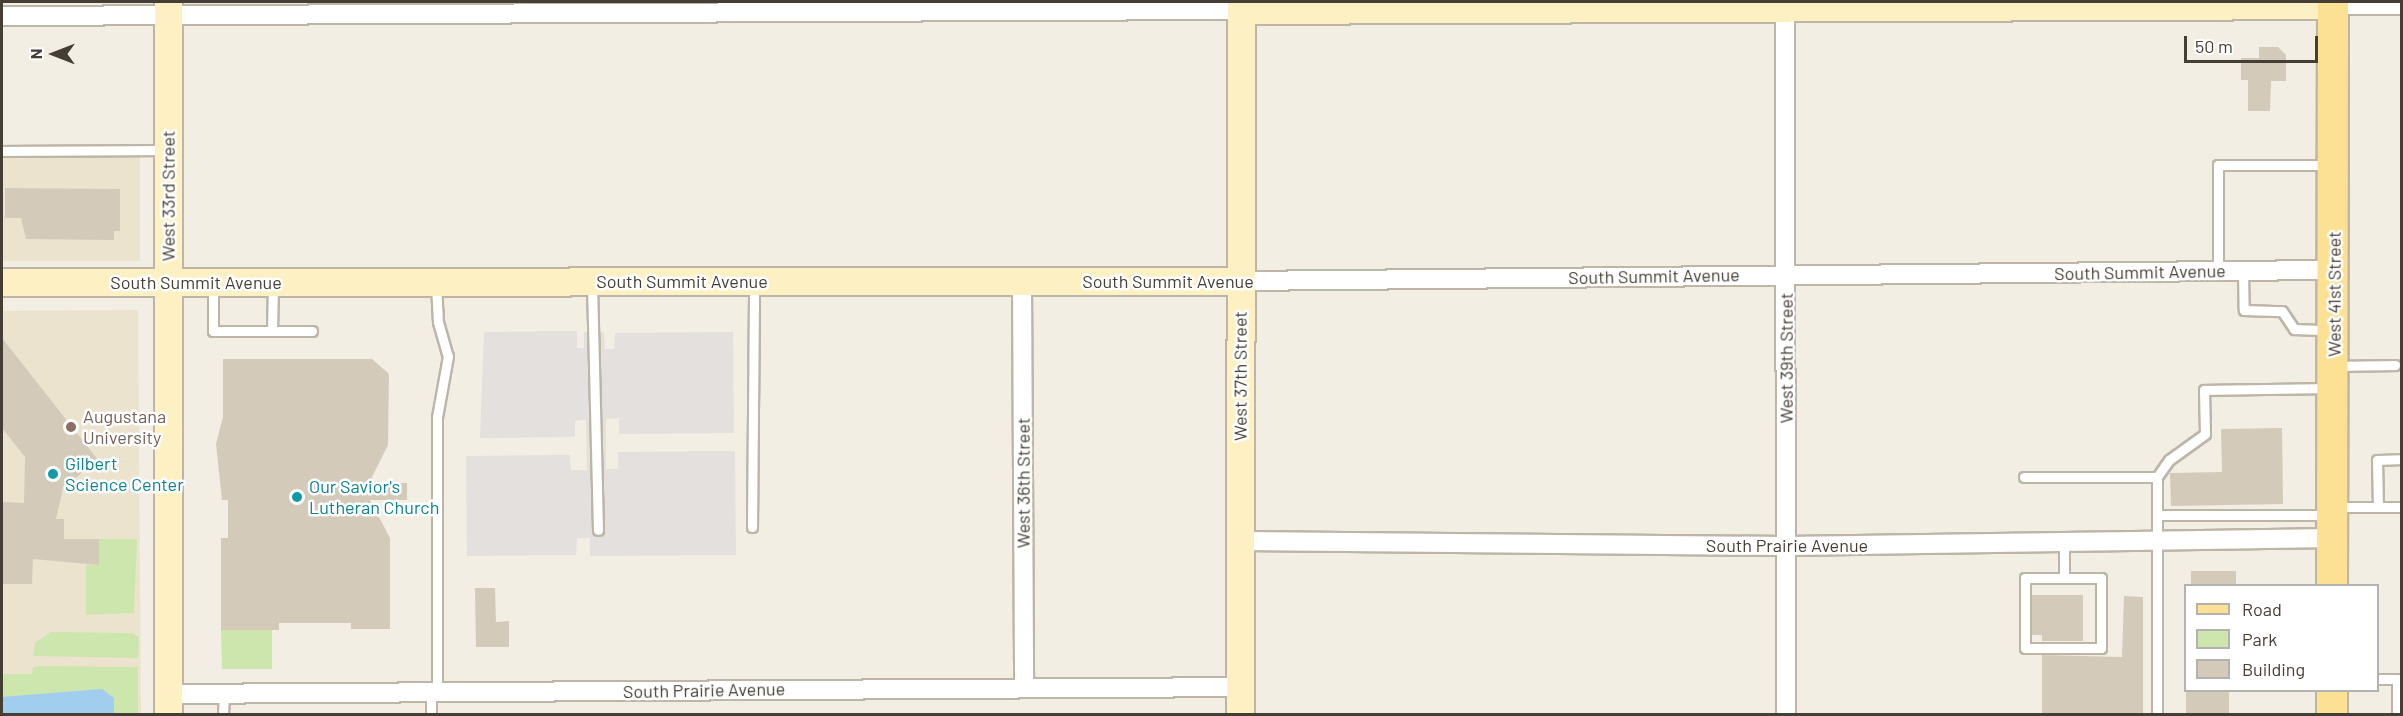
<!DOCTYPE html>
<style>
body{margin:0}
#map{position:relative;width:2403px;height:716px;overflow:hidden;background:#f2eee4;font-family:Barlow,sans-serif}
div>[style]{position:absolute}
[style*='--x']{left:calc(var(--x)*1px);top:calc(var(--y)*1px);width:calc(var(--w)*1px);rotate:calc(var(--a)*1deg)}
.education>*{inset:0;background:#ebe3ce}
.green>*{inset:0;background:#cce6ad}
.parking>*{inset:0;background:#e3e0dd}
.water>*{inset:0;background:#a1ceee}
.building>*{inset:0;background:#d3caba}
.roads{filter:drop-shadow(2px 0 #bdb6a7) drop-shadow(-2px 0 #bdb6a7) drop-shadow(0 2px #bdb6a7) drop-shadow(0 -2px #bdb6a7)}
.lane>*{height:9px;margin:-4.5px;padding:0 4.5px;transform-origin:4.5px;border-radius:4.5px;background:#fff}
.street>*{height:18px;margin:-9px;padding:0 9px;transform-origin:9px;border-radius:9px;background:#fff}
.secondary>*{height:27px;margin:-13.5px;padding:0 13.5px;transform-origin:13.5px;border-radius:13.5px;background:#fdf0c3}
.primary>*{height:30px;margin:-15px;padding:0 15px;transform-origin:15px;border-radius:15px;background:#fce093}
.dots>*{width:16px;height:16px;translate:-50% -50%;box-sizing:border-box;border:3px solid #fff;border-radius:50%}
span{translate:-50% -50%;white-space:nowrap;text-align:center;line-height:1.15;-webkit-text-stroke:5px #fff;paint-order:stroke}
.street-label{font-size:18px;color:#443e34}
.education-label{font-size:18px;color:#785e54}
.left{translate:0 -50%;text-align:left}
.culture-label{font-size:18px;color:#0d838f}
.frame{position:absolute;inset:0;border:3px solid #443e34;pointer-events:none}
.legend{position:absolute;left:2184px;top:584px;width:195px;height:108px;box-sizing:border-box;background:#fff;border:2px solid #b4b2ae;margin:0;padding:8px 10px;list-style:none;font-size:18px;color:#443e34}
.legend li{display:flex;align-items:center;gap:12px;height:30px}
.legend b{width:30px;border:2px solid #b4b2ae}
.north{position:absolute;left:24px;top:24px;width:60px;height:60px;-webkit-text-stroke:4px #fff;paint-order:stroke;rotate:270deg;font-size:16px;font-weight:700;line-height:24px;text-align:center;color:#443e34}
.north::after{content:'';display:block;margin:auto;width:21px;height:27px;background:#443e34;clip-path:polygon(50% 0,100% 100%,50% 72%,0 100%)}
.scale{position:absolute;left:2184px;top:36px;width:134px;height:27px;box-sizing:border-box;border:3px solid #443e34;border-top:0;padding-left:8px;font-size:18px;line-height:21px;white-space:nowrap;color:#443e34;-webkit-text-stroke:4px #fff;paint-order:stroke}
</style>
<div id="map">
<div class="education">
<i style="clip-path:polygon(140px 157px,140px 261px,2px 261px,2px 158px)"></i>
<i style="clip-path:polygon(138px 310px,141px 714px,2px 714px,2px 311px)"></i>
</div>
<div class="green">
<i style="clip-path:polygon(99px 539px,137px 539px,134px 613px,86px 615px,86px 565px,99px 565px)"></i>
<i style="clip-path:polygon(221px 630px,272px 630px,272px 669px,222px 669px)"></i>
<i style="clip-path:polygon(51px 632px,132px 633px,139px 637px,138px 658px,33px 656px,35px 643px)"></i>
<i style="clip-path:polygon(40px 666px,138px 667px,138px 714px,2px 714px,2px 669px,3px 674px,32px 674px,33px 667px)"></i>
</div>
<div class="parking">
<i style="clip-path:polygon(577px 331px,577px 348px,584px 348px,584px 332px,604px 332px,605px 349px,614px 349px,615px 333px,733px 332px,734px 433px,619px 434px,619px 418px,606px 419px,606px 469px,618px 469px,618px 452px,735px 451px,736px 555px,590px 556px,590px 538px,577px 538px,576px 555px,467px 556px,466px 456px,570px 455px,571px 470px,587px 470px,586px 420px,575px 421px,575px 437px,480px 438px,484px 332px)"></i>
</div>
<div class="water">
<i style="clip-path:polygon(102px 689px,114px 698px,114px 714px,2px 714px,2px 697px)"></i>
</div>
<div class="building">
<i style="clip-path:polygon(2259px 47px,2278px 47px,2286px 55px,2286px 81px,2271px 81px,2270px 111px,2248px 111px,2248px 80px,2241px 80px,2241px 58px,2259px 58px)"></i>
<i style="clip-path:polygon(5px 188px,120px 189px,120px 231px,114px 231px,114px 240px,26px 239px,21px 218px,5px 218px)"></i>
<i style="clip-path:polygon(2px 338px,98px 460px,63px 488px,56px 519px,64px 519px,64px 539px,99px 539px,99px 565px,33px 559px,32px 584px,2px 584px,2px 502px,24px 503px,25px 457px,2px 428px)"></i>
<i style="clip-path:polygon(223px 359px,372px 359px,389px 374px,388px 445px,369px 483px,407px 483px,407px 500px,370px 500px,390px 538px,390px 629px,351px 629px,351px 623px,279px 623px,279px 630px,221px 630px,221px 538px,228px 538px,228px 500px,222px 500px,216px 444px,223px 417px)"></i>
<i style="clip-path:polygon(2282px 428px,2283px 504px,2171px 506px,2170px 473px,2222px 472px,2221px 429px)"></i>
<i style="clip-path:polygon(2191px 571px,2236px 571px,2236px 585px,2191px 585px)"></i>
<i style="clip-path:polygon(475px 588px,495px 588px,496px 622px,509px 621px,509px 647px,476px 647px)"></i>
<i style="clip-path:polygon(2032px 595px,2083px 595px,2083px 641px,2042px 641px,2042px 635px,2032px 635px)"></i>
<i style="clip-path:polygon(2124px 596px,2143px 597px,2143px 714px,2042px 714px,2042px 655px,2122px 657px)"></i>
<i style="clip-path:polygon(2186px 690px,2229px 690px,2229px 714px,2186px 714px)"></i>
</div>
<div class="roads">
<div class="lane">
<i style="--x:2;--y:151;--w:164;--a:-0.3"></i>
<i style="--x:2218;--y:271;--w:106;--a:-90"></i>
<i style="--x:2218;--y:165;--w:110;--a:0"></i>
<i style="--x:2243;--y:271;--w:39;--a:89"></i>
<i style="--x:2244;--y:310;--w:38;--a:2"></i>
<i style="--x:2282;--y:311;--w:22;--a:56"></i>
<i style="--x:2294;--y:329;--w:34;--a:2"></i>
<i style="--x:213;--y:284;--w:47;--a:90"></i>
<i style="--x:213;--y:331;--w:99;--a:0"></i>
<i style="--x:436;--y:284;--w:38;--a:87"></i>
<i style="--x:438;--y:322;--w:35;--a:74"></i>
<i style="--x:448;--y:356;--w:62;--a:100.2"></i>
<i style="--x:437;--y:417;--w:277;--a:90"></i>
<i style="--x:592;--y:284;--w:246;--a:88.6"></i>
<i style="--x:272;--y:331;--w:46;--a:-88.8"></i>
<i style="--x:2336;--y:366;--w:59;--a:-1"></i>
<i style="--x:2024;--y:477;--w:133;--a:0"></i>
<i style="--x:2335;--y:507;--w:67;--a:0"></i>
<i style="--x:2378;--y:507;--w:47;--a:-91.2"></i>
<i style="--x:2377;--y:460;--w:25;--a:-2"></i>
<i style="--x:2158;--y:515;--w:171;--a:0"></i>
<i style="--x:752;--y:527;--w:243;--a:-89.5"></i>
<i style="--x:2025;--y:578;--w:76;--a:0"></i>
<i style="--x:2101;--y:578;--w:70;--a:90"></i>
<i style="--x:2101;--y:648;--w:76;--a:180"></i>
<i style="--x:2025;--y:648;--w:70;--a:-90"></i>
<i style="--x:2064;--y:578;--w:36;--a:-90"></i>
<i style="--x:2378;--y:679;--w:19;--a:0"></i>
<i style="--x:2397;--y:679;--w:35;--a:90"></i>
<i style="--x:431;--y:694;--w:20;--a:90"></i>
<i style="--x:223;--y:714;--w:20;--a:-87"></i>
<i style="--x:2157;--y:714;--w:237;--a:-90"></i>
<i style="--x:2157;--y:477;--w:21;--a:-55"></i>
<i style="--x:2169;--y:460;--w:44;--a:-35.8"></i>
<i style="--x:2205;--y:434;--w:44;--a:-91.3"></i>
<i style="--x:2204;--y:390;--w:124;--a:-0.9"></i>
</div>
<div class="street">
<i style="--x:1785;--y:2;--w:712;--a:89.92"></i>
<i style="--x:2333;--y:5;--w:69;--a:0"></i>
<i style="--x:2;--y:16;--w:1239;--a:-0.28"></i>
<i style="--x:1022;--y:281;--w:405;--a:89.7"></i>
<i style="--x:1240;--y:281;--w:1094;--a:-0.58"></i>
<i style="--x:1241;--y:541;--w:545;--a:0.53"></i>
<i style="--x:1786;--y:546;--w:546;--a:-0.84"></i>
<i style="--x:168;--y:694;--w:1071;--a:-0.37"></i>
</div>
<div class="secondary">
<i style="--x:1241;--y:10;--w:1092;--a:-0.26"></i>
<i style="--x:2;--y:282;--w:1238;--a:-0.05"></i>
<i style="--x:168;--y:714;--w:712;--a:-90"></i>
<i style="--x:1240;--y:714;--w:712;--a:-89.92"></i>
</div>
<div class="primary">
<i style="--x:2332;--y:586;--w:584;--a:-89.9"></i>
<i style="--x:2332;--y:714;--w:24;--a:-90"></i>
</div>
</div>
<div class="dots">
<i style="left:71px;top:427px;background:#8d6e63"></i>
<i style="left:53px;top:474px;background:#0f9aa8"></i>
<i style="left:297px;top:497px;background:#0f9aa8"></i>
</div>
<div class="street-label">
<span style="left:168px;top:196px;rotate:-90deg">West 33rd Street</span>
<span style="left:2140px;top:272px;rotate:-1deg">South Summit Avenue</span>
<span style="left:1654px;top:276px;rotate:-1deg">South Summit Avenue</span>
<span style="left:682px;top:281px">South Summit Avenue</span>
<span style="left:1168px;top:281px">South Summit Avenue</span>
<span style="left:196px;top:282px">South Summit Avenue</span>
<span style="left:2334px;top:294px;rotate:-90deg">West 41st Street</span>
<span style="left:1786px;top:358px;rotate:-90deg">West 39th Street</span>
<span style="left:1240px;top:376px;rotate:-90deg">West 37th Street</span>
<span style="left:1023px;top:483px;rotate:-90deg">West 36th Street</span>
<span style="left:1787px;top:545px">South Prairie Avenue</span>
<span style="left:704px;top:690px;rotate:-1deg">South Prairie Avenue</span>
</div>
<div class="education-label">
<span class="left" style="left:83px;top:427px">Augustana<br>University</span>
</div>
<div class="culture-label">
<span class="left" style="left:65px;top:474px">Gilbert<br>Science Center</span>
<span class="left" style="left:309px;top:497px">Our Savior's<br>Lutheran Church</span>
</div>
<div class="frame"></div>
<ul class="legend">
<li><b style="height:8px;background:#fce093"></b>Road</li>
<li><b style="height:16px;background:#cce6ad"></b>Park</li>
<li><b style="height:16px;background:#d3caba"></b>Building</li>
</ul>
<div class="north">N</div>
<div class="scale">50 m</div>
</div>
